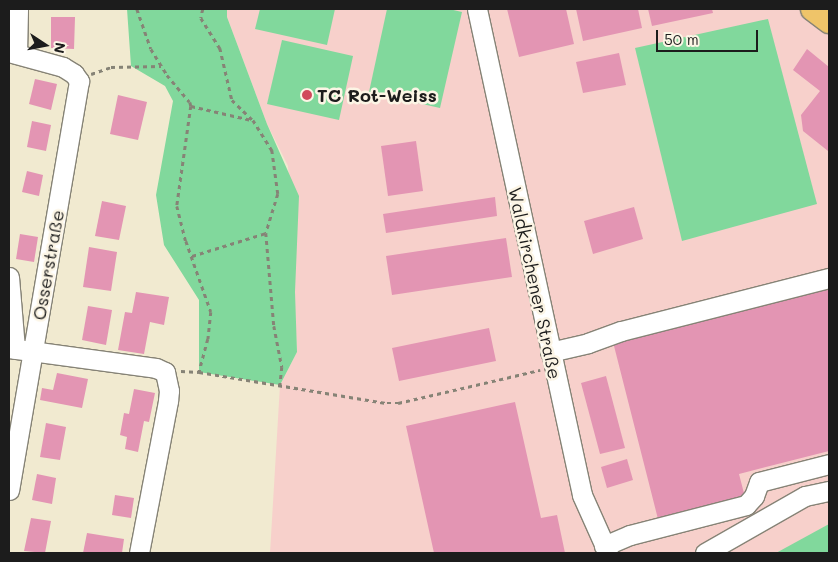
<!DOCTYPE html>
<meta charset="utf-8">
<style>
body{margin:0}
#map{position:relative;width:838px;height:562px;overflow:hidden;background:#f1ead0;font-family:Mali,sans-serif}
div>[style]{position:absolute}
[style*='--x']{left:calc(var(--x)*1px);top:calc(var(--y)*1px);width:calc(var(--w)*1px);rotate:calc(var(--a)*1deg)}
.built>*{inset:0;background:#f7d0cb}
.green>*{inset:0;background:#81d89c}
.building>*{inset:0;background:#e395b3}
.path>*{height:2.5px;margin-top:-1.25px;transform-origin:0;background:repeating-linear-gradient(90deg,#868376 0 4px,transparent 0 8px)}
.roads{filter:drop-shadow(1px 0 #868376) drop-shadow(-1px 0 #868376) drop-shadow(0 1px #868376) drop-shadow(0 -1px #868376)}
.minor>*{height:19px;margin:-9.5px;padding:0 9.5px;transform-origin:9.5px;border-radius:9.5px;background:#fff}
.major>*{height:24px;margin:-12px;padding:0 12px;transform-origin:12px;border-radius:12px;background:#efc469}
.dots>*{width:14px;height:14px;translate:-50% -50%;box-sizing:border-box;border:2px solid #fcf5e5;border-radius:50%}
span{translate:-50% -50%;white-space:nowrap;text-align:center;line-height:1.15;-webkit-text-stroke:5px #fcf5e5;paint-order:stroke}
.poi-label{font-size:18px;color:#1c1c1c;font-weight:700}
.left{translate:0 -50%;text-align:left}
.street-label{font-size:18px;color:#1c1c1c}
.frame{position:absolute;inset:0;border:10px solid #1c1c1c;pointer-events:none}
.north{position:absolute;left:20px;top:20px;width:50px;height:50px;-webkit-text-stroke:4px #fcf5e5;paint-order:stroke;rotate:101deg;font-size:14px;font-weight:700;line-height:20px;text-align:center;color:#1c1c1c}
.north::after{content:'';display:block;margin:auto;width:18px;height:22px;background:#1c1c1c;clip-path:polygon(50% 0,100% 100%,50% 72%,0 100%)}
.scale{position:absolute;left:656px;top:30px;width:102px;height:22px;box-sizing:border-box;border:2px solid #1c1c1c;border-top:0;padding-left:6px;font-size:15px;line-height:18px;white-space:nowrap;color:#1c1c1c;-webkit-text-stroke:4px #fcf5e5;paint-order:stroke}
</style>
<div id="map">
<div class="built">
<i style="clip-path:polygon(227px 9px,829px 9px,829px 553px,270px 553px,280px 385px,297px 352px,288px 166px,267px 124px,227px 17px)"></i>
</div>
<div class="green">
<i style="clip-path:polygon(127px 9px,227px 9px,227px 17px,267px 124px,299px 196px,295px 292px,297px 352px,280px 385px,199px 372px,199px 300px,164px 245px,156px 195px,173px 101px,165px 86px,131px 66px)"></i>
<i style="clip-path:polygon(260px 9px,335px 9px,327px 45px,255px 29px)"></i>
<i style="clip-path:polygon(387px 9px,449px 9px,462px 12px,440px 108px,369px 92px)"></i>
<i style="clip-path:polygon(768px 19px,817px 204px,682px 241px,635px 48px)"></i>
<i style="clip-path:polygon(282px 40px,353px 56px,339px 120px,267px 104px)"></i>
<i style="clip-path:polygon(829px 524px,829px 553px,776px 553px)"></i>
</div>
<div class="building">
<i style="clip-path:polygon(507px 9px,566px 9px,574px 44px,519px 57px)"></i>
<i style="clip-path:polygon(576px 9px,638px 9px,642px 28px,583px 41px)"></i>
<i style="clip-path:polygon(648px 9px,712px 9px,713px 13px,652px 26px)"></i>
<i style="clip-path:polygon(51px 17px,75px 17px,74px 49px,51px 48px)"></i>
<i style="clip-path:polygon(807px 49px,829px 67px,828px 151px,803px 131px,801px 115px,820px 91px,793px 70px)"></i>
<i style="clip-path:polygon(619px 53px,626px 85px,583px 93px,576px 62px)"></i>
<i style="clip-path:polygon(35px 79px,57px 84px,51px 110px,29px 104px)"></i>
<i style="clip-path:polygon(118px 95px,147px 102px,138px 140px,110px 134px)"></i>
<i style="clip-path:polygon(32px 121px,51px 125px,46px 151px,27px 147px)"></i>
<i style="clip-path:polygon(416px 141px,423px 191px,388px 196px,381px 146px)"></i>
<i style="clip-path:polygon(27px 171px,43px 175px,39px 196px,22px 192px)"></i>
<i style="clip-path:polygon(495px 197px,497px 216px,386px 233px,383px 214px)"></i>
<i style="clip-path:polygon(102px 201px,126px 206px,119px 240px,95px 236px)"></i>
<i style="clip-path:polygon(634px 207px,643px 239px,593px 254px,584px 221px)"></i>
<i style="clip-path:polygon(20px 234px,38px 237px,34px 262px,16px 259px)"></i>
<i style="clip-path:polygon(506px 238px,512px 277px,392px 295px,386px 256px)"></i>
<i style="clip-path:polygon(89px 247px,117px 252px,111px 291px,83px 287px)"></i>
<i style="clip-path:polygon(829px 287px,829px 451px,739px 474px,746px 501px,659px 523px,613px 342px)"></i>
<i style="clip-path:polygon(136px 292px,169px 297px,164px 325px,150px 322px,144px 354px,118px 350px,125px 312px,132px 313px)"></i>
<i style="clip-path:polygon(88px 306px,112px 310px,106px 345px,82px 340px)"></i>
<i style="clip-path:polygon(489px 328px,496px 361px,399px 381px,392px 348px)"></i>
<i style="clip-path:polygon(57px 373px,88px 379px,82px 408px,40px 400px,42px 388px,53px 390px)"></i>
<i style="clip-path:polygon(606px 376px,625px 448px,600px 454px,581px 383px)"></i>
<i style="clip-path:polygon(134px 389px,155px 393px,149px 422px,144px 421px,138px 452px,125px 449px,127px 437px,120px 435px,124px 413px,129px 414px)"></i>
<i style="clip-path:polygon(515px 402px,541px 518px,557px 515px,565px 553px,434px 553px,406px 426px)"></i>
<i style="clip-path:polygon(46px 423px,66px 427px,60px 460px,40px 457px)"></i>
<i style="clip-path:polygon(627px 459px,633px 480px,607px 488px,601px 467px)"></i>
<i style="clip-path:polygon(37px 474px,56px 478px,52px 504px,32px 500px)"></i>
<i style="clip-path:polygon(115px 495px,134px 498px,131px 518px,112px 515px)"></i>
<i style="clip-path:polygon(31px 518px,51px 521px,45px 553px,24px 551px)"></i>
<i style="clip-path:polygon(87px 533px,124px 539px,122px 553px,83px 553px)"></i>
</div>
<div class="path">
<i style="--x:137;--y:9;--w:42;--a:70.7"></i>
<i style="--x:151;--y:49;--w:31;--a:58"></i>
<i style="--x:167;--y:75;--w:35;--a:50"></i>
<i style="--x:190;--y:102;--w:4;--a:76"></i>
<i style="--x:191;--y:106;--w:101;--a:98"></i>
<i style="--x:177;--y:206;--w:36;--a:76"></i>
<i style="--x:186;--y:241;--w:75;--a:70.6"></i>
<i style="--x:211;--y:312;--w:27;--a:96"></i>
<i style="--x:208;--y:339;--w:34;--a:105"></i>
<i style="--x:203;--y:9;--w:9;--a:103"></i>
<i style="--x:201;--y:18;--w:36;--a:58"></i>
<i style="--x:220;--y:48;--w:53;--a:77"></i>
<i style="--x:232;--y:100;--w:29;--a:44"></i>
<i style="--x:253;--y:120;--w:36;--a:58"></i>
<i style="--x:272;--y:150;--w:44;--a:82.2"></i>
<i style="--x:278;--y:194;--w:41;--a:107.1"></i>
<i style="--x:266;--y:233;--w:93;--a:85.1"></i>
<i style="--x:274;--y:326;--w:42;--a:79"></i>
<i style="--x:282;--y:367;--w:18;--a:96"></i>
<i style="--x:91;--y:74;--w:21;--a:-19"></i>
<i style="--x:111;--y:67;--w:50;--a:-1.1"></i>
<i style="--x:191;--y:106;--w:62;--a:13.1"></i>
<i style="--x:192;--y:256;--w:77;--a:-17.3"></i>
<i style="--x:181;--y:371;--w:18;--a:3"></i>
<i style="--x:199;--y:372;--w:191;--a:9.4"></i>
<i style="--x:387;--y:403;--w:11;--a:0"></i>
<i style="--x:398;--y:403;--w:146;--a:-13.1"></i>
</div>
<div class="roads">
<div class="minor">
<i style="--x:477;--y:9;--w:497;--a:77.8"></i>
<i style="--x:582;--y:495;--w:64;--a:65.9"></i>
<i style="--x:9;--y:52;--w:56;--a:15.5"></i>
<i style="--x:63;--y:67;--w:13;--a:32"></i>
<i style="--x:74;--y:74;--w:9;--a:54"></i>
<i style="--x:79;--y:81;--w:415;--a:99.7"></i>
<i style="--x:17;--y:54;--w:45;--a:-88.7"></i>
<i style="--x:9;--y:277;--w:72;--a:85.2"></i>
<i style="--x:9;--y:348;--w:148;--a:7.7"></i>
<i style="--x:156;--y:368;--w:10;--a:24"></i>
<i style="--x:165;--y:372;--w:19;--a:78"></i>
<i style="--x:169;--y:391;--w:10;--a:96"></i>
<i style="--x:168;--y:401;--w:155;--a:100.8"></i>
<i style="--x:550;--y:352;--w:39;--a:-13"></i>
<i style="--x:588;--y:343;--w:35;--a:-20"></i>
<i style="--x:621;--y:331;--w:215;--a:-14.3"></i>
<i style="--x:604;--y:546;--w:28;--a:-23"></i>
<i style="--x:630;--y:535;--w:120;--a:-14.5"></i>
<i style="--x:746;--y:505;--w:12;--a:-48"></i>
<i style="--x:754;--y:496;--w:15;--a:-70"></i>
<i style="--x:759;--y:482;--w:72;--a:-14.4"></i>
<i style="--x:705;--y:553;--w:115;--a:-29.7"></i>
<i style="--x:805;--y:496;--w:25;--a:-12"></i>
</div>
<div class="major">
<i style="--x:813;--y:9;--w:20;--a:37"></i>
</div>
</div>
<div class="dots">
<i style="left:307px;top:95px;background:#d1495b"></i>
</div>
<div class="poi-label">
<span class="left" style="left:317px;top:95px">TC Rot-Weiss</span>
</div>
<div class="street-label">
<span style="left:48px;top:265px;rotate:-80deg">Osserstraße</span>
<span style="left:535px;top:283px;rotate:78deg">Waldkirchener Straße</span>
</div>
<div class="frame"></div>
<div class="north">N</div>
<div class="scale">50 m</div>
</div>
